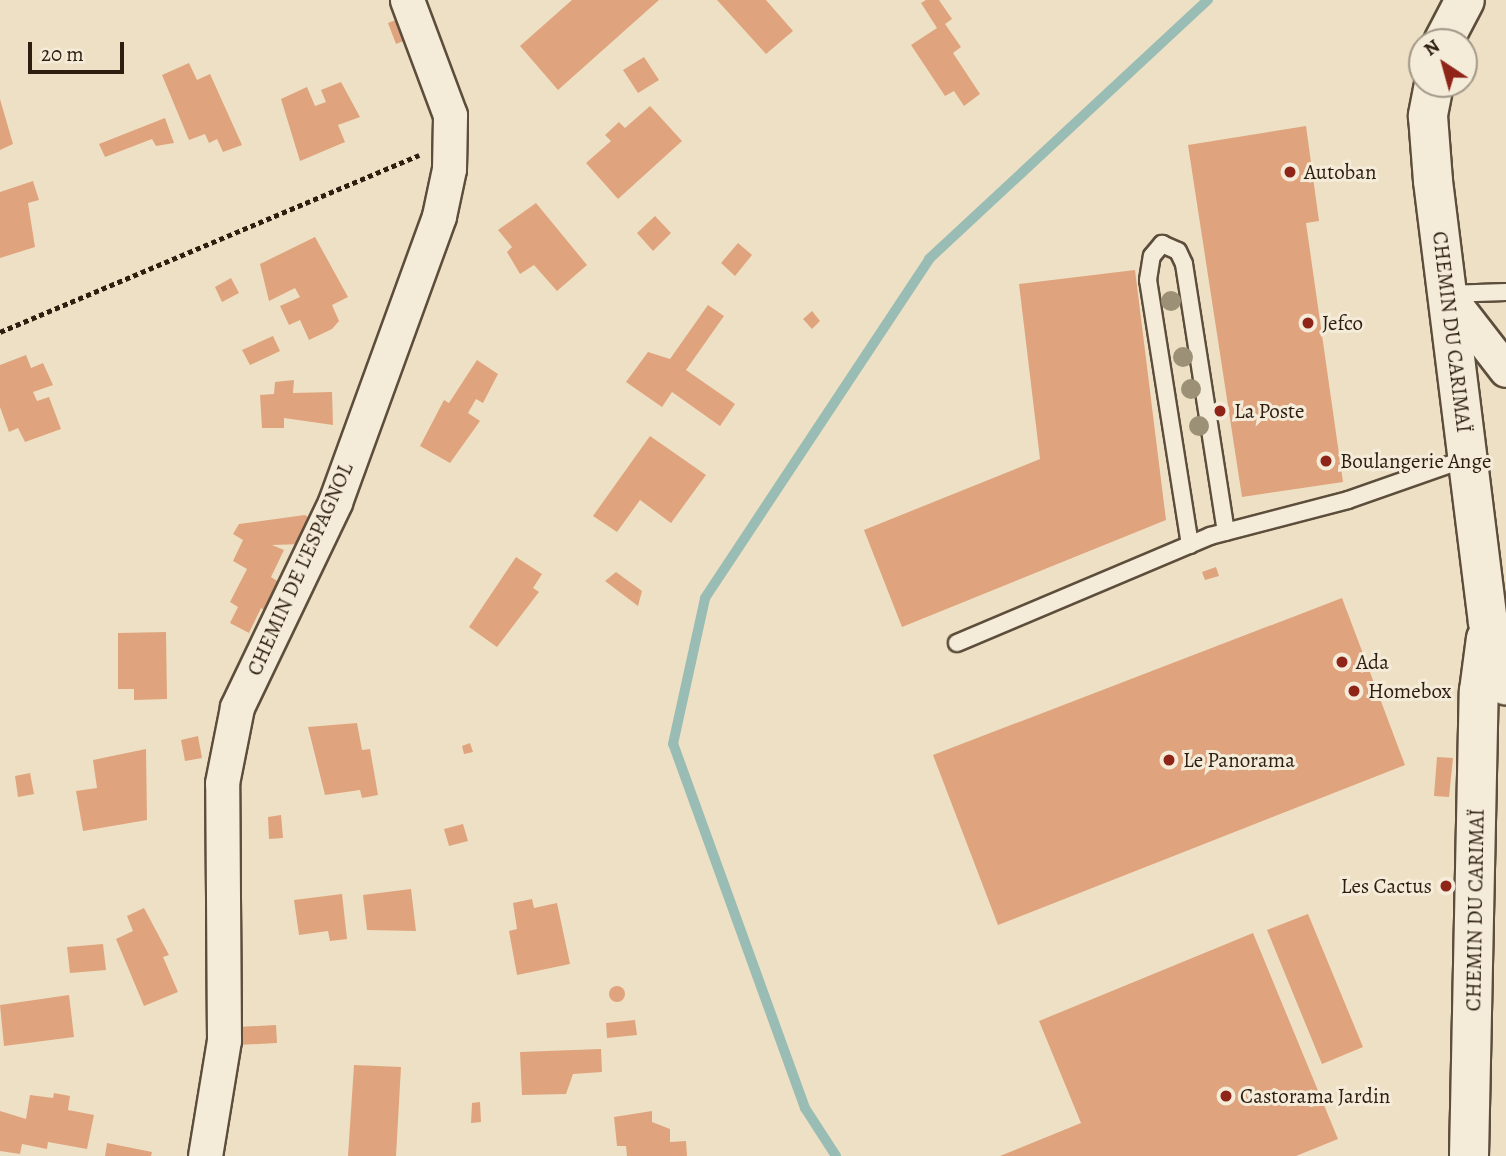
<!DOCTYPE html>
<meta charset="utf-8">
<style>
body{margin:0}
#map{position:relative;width:1506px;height:1156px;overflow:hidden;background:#eee0c4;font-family:Alegreya,serif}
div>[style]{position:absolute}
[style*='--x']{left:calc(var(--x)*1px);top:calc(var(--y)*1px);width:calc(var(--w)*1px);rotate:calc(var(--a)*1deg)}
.stream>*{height:10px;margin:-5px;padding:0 5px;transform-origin:5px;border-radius:5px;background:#99bdb4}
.building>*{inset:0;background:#dfa47d}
.round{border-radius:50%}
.path>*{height:4.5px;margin-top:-2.25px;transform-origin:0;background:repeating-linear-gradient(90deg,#2d1e0f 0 5px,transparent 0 8.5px)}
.roads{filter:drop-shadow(2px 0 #5d4e3c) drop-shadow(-2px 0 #5d4e3c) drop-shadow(0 2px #5d4e3c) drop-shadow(0 -2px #5d4e3c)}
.lane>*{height:16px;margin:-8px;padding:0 8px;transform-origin:8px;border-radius:8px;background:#f4ebd9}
.street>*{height:33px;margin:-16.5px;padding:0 16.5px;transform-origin:16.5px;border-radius:16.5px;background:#f4ebd9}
.secondary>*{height:38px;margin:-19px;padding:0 19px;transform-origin:19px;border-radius:19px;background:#f4ebd9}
.trees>*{width:20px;height:20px;margin:-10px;border-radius:50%;background:#9c9076}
.dots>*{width:19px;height:19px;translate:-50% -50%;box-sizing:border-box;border:4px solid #f4ebd9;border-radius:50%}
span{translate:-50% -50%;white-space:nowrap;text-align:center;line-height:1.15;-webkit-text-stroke:6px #f4ebd9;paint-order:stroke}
.poi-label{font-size:21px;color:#2d1e0f}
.left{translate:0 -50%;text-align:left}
.right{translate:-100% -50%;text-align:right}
.street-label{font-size:21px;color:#2d1e0f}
.north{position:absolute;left:1408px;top:28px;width:70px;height:70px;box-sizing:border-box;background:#f4ebd9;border:2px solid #a49988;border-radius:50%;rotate:324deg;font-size:19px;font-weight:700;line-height:28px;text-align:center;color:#2d1e0f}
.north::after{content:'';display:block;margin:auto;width:24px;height:32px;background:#8f2418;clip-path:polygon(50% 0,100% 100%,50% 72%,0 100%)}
.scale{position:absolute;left:28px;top:42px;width:96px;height:32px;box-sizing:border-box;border:4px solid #2d1e0f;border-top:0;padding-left:9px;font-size:21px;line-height:24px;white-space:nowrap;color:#2d1e0f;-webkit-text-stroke:5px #f4ebd9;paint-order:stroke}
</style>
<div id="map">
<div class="stream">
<i style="--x:836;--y:1156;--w:57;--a:-122.9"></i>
<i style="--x:805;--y:1108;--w:387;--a:-109.9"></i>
<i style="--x:673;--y:744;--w:149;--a:-77.6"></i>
<i style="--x:705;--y:598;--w:406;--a:-56.5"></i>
<i style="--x:929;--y:259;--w:381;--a:-42.9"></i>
</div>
<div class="building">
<i style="clip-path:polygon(572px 0,659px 0,558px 90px,520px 46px)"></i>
<i style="clip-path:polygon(717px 0,766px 0,793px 31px,766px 54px)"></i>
<i style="clip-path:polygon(926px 0,939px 0,952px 19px,945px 24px,961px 47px,953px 53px,980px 94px,964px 106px,954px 91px,945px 96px,911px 45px,937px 28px,921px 3px)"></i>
<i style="clip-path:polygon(398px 19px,406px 40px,396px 44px,388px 23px)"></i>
<i style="clip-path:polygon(644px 57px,659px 80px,638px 93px,623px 70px)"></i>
<i style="clip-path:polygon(189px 63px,197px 80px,210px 74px,242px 145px,223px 152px,217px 139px,209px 143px,205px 134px,189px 140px,162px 75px)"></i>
<i style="clip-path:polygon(341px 82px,360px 117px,338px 125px,345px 142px,300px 161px,281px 99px,307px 87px,315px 106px,326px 102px,321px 90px)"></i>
<i style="clip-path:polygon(0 99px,13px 144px,0 150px)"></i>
<i style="clip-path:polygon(650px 106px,682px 141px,618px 199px,586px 163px,611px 141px,605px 135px,619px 122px,625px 128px)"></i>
<i style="clip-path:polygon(165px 118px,174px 143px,156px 146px,152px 139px,105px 157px,99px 144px)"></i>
<i style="clip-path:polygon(1306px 126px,1319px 221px,1306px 223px,1343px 482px,1242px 497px,1188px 145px)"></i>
<i style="clip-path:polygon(33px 181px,39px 200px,28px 203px,35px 247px,0 258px,0 192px)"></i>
<i style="clip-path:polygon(536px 203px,587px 265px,557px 291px,534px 265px,520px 274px,507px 252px,512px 247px,498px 230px)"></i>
<i style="clip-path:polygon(655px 216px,671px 233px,653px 251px,637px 233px)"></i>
<i style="clip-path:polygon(315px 237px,348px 297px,332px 305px,339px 321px,332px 329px,309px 340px,300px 320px,289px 325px,280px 306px,300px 297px,295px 288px,269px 301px,260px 264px)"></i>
<i style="clip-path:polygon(738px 243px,752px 255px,735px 276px,721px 263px)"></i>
<i style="clip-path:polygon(1135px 270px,1166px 520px,902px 627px,864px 530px,1040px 459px,1019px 284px)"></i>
<i style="clip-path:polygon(231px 278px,239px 293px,222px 302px,215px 287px)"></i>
<i style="clip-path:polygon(708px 305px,724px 316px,686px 370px,735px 404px,720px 426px,672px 392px,662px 407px,626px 382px,648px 352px,670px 359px)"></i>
<i style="clip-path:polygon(812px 311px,820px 321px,812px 329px,803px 319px)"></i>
<i style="clip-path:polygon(273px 336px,280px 351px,250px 365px,242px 350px)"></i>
<i style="clip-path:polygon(26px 355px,31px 368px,43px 363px,53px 385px,33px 392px,37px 401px,49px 397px,61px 429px,25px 442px,18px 428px,9px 432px,0 407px,0 365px)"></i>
<i style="clip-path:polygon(477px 360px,498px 374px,483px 403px,476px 399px,468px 413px,480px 421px,450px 463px,420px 446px,444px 400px,449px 403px)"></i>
<i style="clip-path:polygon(294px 380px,293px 393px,332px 392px,333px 425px,284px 418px,284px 428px,262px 428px,260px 395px,274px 394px,275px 382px)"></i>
<i style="clip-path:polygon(650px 436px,706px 475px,671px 523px,640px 500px,617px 532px,593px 516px)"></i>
<i style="clip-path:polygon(305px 515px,315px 522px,304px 544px,272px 545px,284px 550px,271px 577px,285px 586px,267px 612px,261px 608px,249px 633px,230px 623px,238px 607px,230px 602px,247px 569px,233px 561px,243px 540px,233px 534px,239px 524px)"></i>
<i style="clip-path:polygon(516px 557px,542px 574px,533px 588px,539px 592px,497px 647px,469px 627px)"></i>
<i style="clip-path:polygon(1216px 567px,1219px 576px,1205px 580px,1202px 572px)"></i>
<i style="clip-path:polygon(616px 572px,642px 591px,638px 606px,605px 581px)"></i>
<i style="clip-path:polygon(1342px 598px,1405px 765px,998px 925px,933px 755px)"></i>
<i style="clip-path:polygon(166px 632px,167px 699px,134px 700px,134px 689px,118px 689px,118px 633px)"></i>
<i style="clip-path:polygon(357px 723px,362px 750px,370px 749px,378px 795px,362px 798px,360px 790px,325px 795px,308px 727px)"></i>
<i style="clip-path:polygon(198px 736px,202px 758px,185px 761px,181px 740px)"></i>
<i style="clip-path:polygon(470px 743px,473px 752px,464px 754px,462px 746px)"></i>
<i style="clip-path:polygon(146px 749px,147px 820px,83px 831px,76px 791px,97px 788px,93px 760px)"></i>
<i style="clip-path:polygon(1437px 757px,1453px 758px,1449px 797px,1434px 796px)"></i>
<i style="clip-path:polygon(30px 773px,34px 794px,18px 797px,15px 776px)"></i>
<i style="clip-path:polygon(281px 815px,283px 838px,269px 839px,268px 817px)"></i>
<i style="clip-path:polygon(463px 824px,468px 841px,449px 846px,444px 829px)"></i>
<i style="clip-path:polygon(411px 889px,416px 931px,367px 930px,363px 895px)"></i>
<i style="clip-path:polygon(342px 894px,347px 939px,330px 941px,328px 931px,299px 935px,294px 900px)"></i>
<i style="clip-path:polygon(532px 899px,534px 908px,557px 903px,570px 964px,517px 975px,509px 931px,517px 929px,513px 903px)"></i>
<i style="clip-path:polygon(144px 908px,169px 955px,163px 957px,178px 992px,144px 1006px,116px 939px,133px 931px,127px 916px)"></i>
<i style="clip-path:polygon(1308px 914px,1363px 1047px,1322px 1064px,1267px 930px)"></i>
<i style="clip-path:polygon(1253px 933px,1338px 1139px,1296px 1156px,1000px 1156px,1081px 1123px,1039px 1021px)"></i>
<i style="clip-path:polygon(103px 944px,106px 970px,70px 973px,67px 947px)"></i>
<i class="round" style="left:609px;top:986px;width:16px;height:16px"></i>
<i style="clip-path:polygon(69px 995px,74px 1037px,4px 1046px,0 1005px)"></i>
<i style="clip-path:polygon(635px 1020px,637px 1035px,607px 1038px,606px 1023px)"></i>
<i style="clip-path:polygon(276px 1025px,277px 1043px,237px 1045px,237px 1027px)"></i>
<i style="clip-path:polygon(601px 1049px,602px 1072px,573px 1074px,566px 1094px,522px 1095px,520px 1052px)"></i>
<i style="clip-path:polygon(354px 1065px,401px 1067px,396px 1156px,348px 1156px)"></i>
<i style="clip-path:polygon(54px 1093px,70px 1096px,68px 1110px,94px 1115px,87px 1149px,48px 1142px,47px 1149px,22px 1144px,20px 1154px,0 1151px,0 1111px,26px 1119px,30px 1095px,53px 1098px)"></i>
<i style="clip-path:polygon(480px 1102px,481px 1122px,471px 1123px,472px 1103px)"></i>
<i style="clip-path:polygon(652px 1111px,652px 1122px,670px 1129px,670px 1142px,686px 1141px,687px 1156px,627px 1156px,626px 1146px,617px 1146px,614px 1117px)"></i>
<i style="clip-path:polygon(107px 1143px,152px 1152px,151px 1156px,105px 1156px)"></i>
</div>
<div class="path">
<i style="--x:0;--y:332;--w:455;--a:-22.9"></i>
</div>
<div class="roads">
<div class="lane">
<i style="--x:1447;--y:294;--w:59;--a:-1.9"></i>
<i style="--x:1190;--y:545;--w:268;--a:-99"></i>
<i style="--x:1148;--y:280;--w:24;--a:-81"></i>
<i style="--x:1152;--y:256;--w:16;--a:-50"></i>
<i style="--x:1162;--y:244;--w:17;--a:24"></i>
<i style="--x:1178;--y:251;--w:14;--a:65"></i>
<i style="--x:1184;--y:264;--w:271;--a:81.1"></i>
<i style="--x:957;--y:643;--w:275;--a:-22.9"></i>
<i style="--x:1210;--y:536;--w:143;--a:-14.6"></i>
<i style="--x:1348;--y:500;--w:127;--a:-19.3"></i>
</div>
<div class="street">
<i style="--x:1447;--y:294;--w:96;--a:52.2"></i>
<i style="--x:205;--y:1156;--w:118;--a:-80.7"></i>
<i style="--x:224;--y:1040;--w:257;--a:-90.4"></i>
<i style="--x:222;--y:783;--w:77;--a:-78.8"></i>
<i style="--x:237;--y:707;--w:227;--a:-64.4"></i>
<i style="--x:335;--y:502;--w:304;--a:-70"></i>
<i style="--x:439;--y:216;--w:48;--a:-78"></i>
<i style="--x:449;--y:169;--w:54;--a:-88.9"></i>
<i style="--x:450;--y:115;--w:123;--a:-110.5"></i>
</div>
<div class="secondary">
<i style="--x:1443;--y:42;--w:47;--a:-62.4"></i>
<i style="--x:1434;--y:84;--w:33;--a:101"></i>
<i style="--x:1428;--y:116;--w:65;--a:85.6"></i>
<i style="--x:1433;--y:181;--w:444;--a:82.9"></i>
<i style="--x:1488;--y:622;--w:66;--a:74.1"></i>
<i style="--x:1469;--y:1156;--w:465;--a:-88.8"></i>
<i style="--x:1479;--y:691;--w:53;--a:-82.5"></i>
</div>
</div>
<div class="trees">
<i style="left:1171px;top:301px"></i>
<i style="left:1183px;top:357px"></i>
<i style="left:1191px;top:389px"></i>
<i style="left:1199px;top:426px"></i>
</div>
<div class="dots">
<i style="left:1290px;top:172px;background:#8f2418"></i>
<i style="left:1308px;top:323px;background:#8f2418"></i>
<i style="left:1220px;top:411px;background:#8f2418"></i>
<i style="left:1326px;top:461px;background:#8f2418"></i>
<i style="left:1342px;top:662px;background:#8f2418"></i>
<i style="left:1354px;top:691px;background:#8f2418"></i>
<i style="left:1169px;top:760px;background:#8f2418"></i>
<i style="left:1446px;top:886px;background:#8f2418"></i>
<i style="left:1226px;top:1096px;background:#8f2418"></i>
</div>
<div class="poi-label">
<span class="left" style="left:1304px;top:172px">Autoban</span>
<span class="left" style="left:1322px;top:323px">Jefco</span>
<span class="left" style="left:1234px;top:411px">La Poste</span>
<span class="left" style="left:1340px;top:461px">Boulangerie Ange</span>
<span class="left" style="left:1356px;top:662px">Ada</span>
<span class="left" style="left:1368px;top:691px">Homebox</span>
<span class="left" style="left:1183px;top:760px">Le Panorama</span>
<span class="right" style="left:1432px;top:886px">Les Cactus</span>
<span class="left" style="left:1240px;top:1096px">Castorama Jardin</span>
</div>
<div class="street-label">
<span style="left:1452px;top:332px;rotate:83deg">CHEMIN DU CARIMAÏ</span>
<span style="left:300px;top:569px;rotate:-66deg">CHEMIN DE L'ESPAGNOL</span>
<span style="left:1475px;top:910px;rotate:-89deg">CHEMIN DU CARIMAÏ</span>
</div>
<div class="north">N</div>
<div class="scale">20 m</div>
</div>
